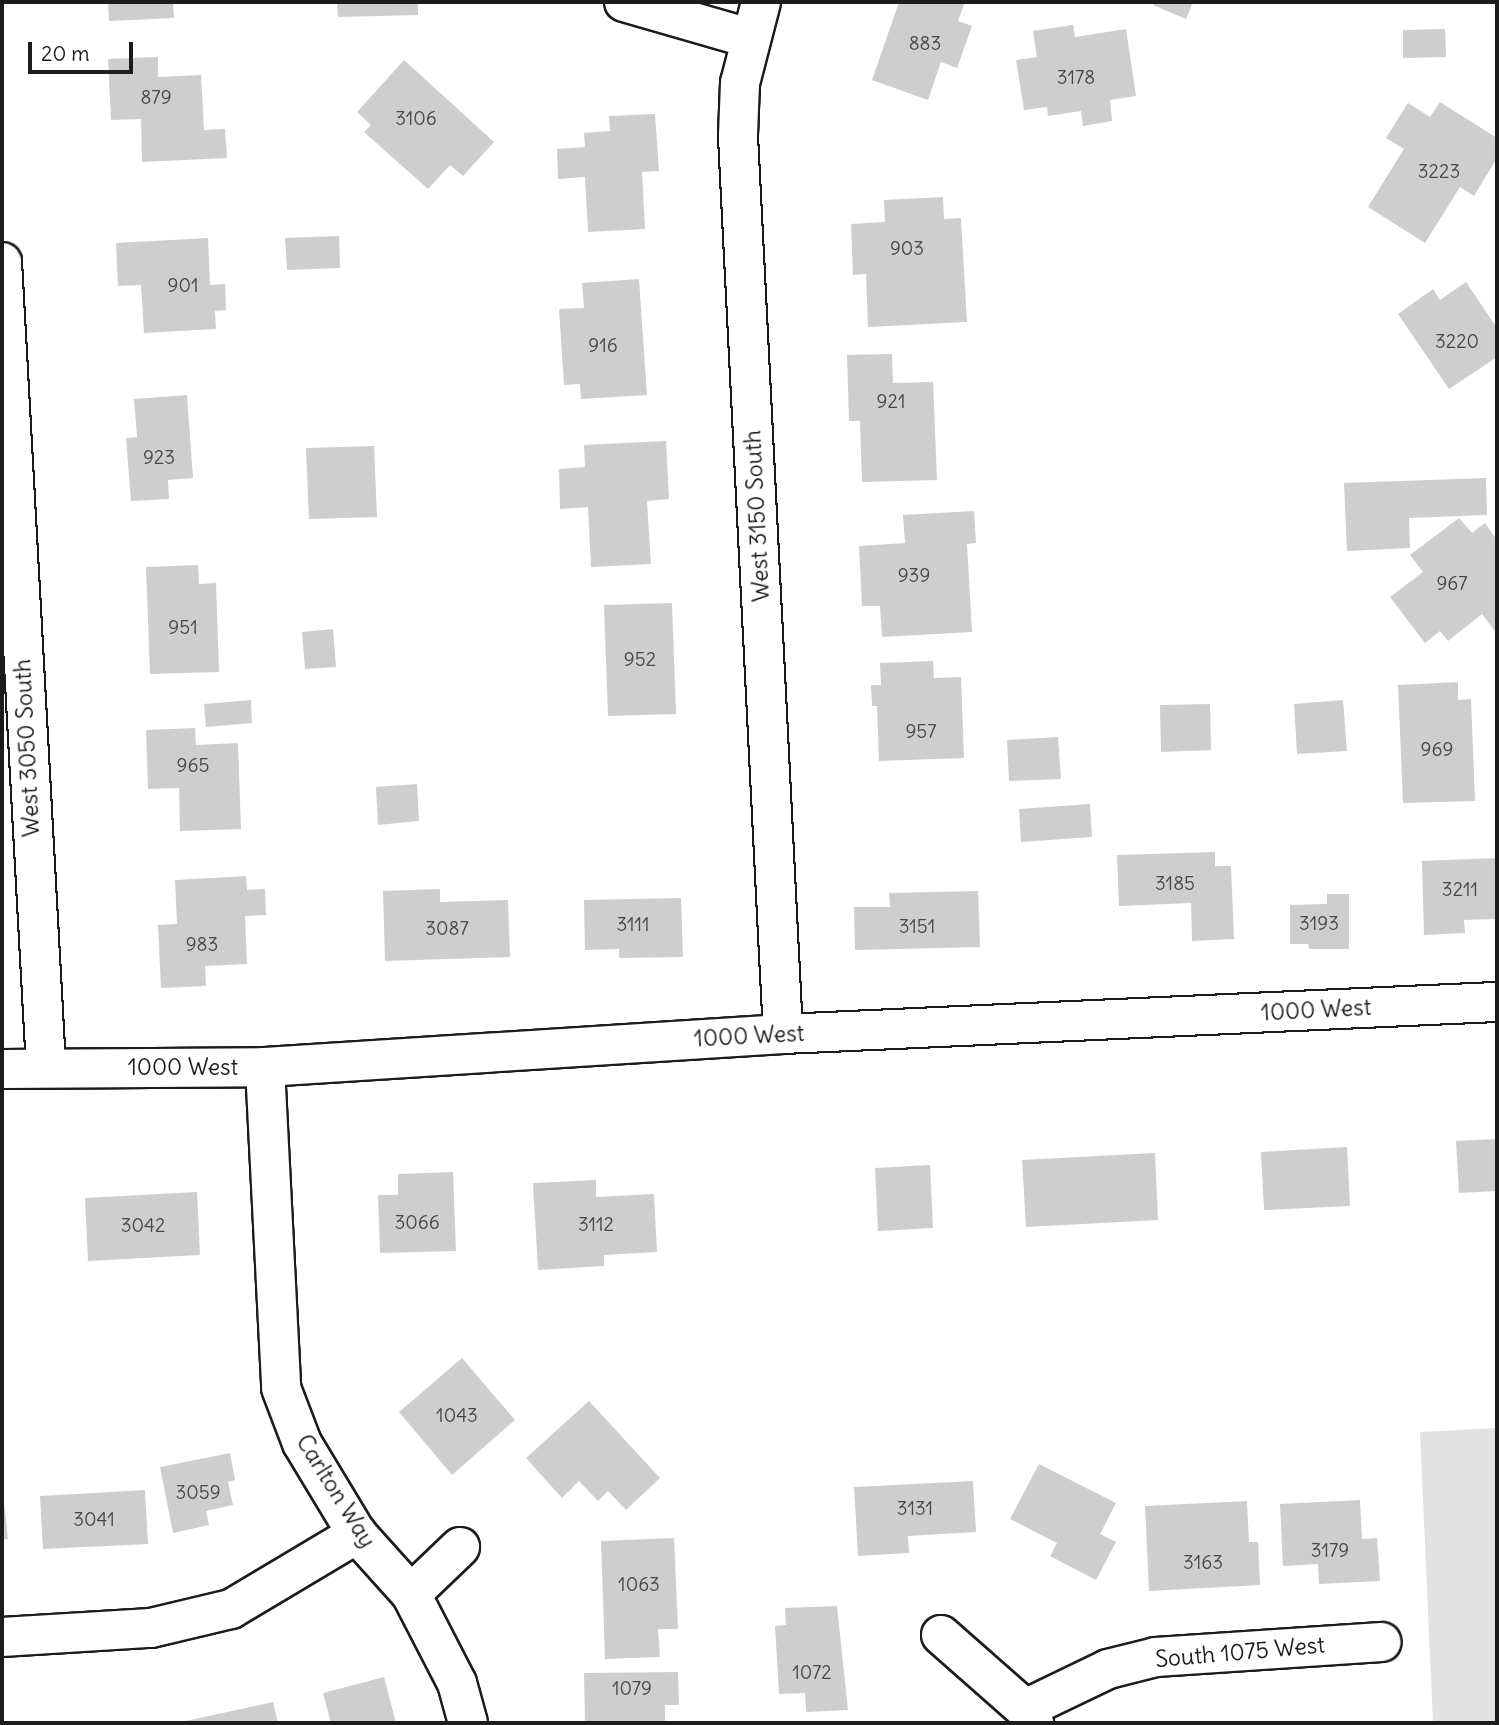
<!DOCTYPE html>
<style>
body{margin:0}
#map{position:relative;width:1499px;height:1725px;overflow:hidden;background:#fff;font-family:Delius,sans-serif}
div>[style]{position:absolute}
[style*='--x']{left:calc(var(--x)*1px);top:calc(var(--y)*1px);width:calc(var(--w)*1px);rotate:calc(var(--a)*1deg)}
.green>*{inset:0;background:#e2e2e2}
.building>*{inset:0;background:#cecece}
.roads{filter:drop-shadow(2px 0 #1c1c1c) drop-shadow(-2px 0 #1c1c1c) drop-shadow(0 2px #1c1c1c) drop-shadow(0 -2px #1c1c1c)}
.minor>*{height:38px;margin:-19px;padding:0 19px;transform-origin:19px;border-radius:19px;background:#fff}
.major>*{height:38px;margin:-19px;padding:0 19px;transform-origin:19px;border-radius:19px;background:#fff}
span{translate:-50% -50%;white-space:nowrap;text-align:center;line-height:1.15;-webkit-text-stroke:5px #fff;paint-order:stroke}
.number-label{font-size:19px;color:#484848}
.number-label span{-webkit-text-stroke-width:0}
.street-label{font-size:23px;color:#1c1c1c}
.frame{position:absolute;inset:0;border:4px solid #1c1c1c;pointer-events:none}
.scale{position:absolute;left:28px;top:42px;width:105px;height:32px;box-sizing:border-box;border:4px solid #1c1c1c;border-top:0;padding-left:9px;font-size:21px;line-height:24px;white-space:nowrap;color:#1c1c1c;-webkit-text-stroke:5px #fff;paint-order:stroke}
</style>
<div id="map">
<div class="green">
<i style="clip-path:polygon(1497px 1428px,1497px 1723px,1433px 1723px,1420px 1432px)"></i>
</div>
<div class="building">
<i style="clip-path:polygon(108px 2px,173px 2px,174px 18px,109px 21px)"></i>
<i style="clip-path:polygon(337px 2px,418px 2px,418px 15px,338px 17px)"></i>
<i style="clip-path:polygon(899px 2px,965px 2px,958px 21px,972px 26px,957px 68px,941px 62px,928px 100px,872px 80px)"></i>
<i style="clip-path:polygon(1155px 2px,1193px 2px,1186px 19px,1153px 5px)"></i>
<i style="clip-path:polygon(1073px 25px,1075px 37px,1126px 29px,1136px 96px,1110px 100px,1112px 121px,1083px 126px,1081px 111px,1048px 116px,1047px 107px,1024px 110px,1016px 60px,1037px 57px,1033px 31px)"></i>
<i style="clip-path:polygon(1445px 29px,1446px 57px,1403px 58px,1403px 30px)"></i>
<i style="clip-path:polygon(158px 57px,158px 77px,201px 75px,204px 130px,225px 129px,227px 158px,142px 162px,141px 119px,111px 120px,108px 59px)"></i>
<i style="clip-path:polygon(404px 60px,494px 142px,463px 176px,450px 165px,428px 189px,364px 132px,371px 125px,357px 112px)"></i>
<i style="clip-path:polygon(1440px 102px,1497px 138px,1497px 158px,1474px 196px,1460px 187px,1425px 243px,1368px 207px,1404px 149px,1386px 138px,1408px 103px,1430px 117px)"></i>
<i style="clip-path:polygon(655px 114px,659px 171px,642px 172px,645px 229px,588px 232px,585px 177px,558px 179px,557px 149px,585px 147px,584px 133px,610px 131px,609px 116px)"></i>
<i style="clip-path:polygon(943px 197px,944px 219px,961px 218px,967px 322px,868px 327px,866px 274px,853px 275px,851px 224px,885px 222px,884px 200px)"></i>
<i style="clip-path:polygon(339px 236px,340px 268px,287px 270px,285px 238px)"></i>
<i style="clip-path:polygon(208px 238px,210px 285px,225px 284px,226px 310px,215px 311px,216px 329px,144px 333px,141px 285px,118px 286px,116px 243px)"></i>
<i style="clip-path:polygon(639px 279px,647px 395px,581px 399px,580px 384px,564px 385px,559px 309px,584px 308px,582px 283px)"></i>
<i style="clip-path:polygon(1466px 282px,1497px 328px,1497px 357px,1449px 389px,1398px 314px,1433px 289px,1440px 300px)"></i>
<i style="clip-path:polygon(892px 354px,893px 383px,933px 382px,937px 480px,862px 482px,860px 421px,849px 421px,847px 355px)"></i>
<i style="clip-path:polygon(187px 395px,193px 478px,168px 480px,169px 499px,131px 501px,126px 438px,137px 437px,134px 399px)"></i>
<i style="clip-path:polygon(666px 441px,669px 499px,647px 501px,651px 564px,591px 567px,588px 507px,560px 509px,559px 469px,585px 467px,584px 445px)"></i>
<i style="clip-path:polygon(374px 446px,377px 517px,309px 519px,306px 448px)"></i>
<i style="clip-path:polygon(1486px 478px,1487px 515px,1409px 518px,1410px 548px,1347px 551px,1344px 483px)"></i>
<i style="clip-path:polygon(974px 511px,976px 543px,967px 544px,972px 632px,882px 637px,880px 606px,862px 606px,859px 546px,905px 543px,903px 515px)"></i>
<i style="clip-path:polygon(1459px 518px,1472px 533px,1485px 523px,1497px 540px,1497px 628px,1494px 630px,1482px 614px,1448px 641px,1440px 631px,1425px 643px,1390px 597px,1423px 572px,1410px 555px)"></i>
<i style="clip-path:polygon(198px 565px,199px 584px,216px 583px,219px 672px,150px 674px,146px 567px)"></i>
<i style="clip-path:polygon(672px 603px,676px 714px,608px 716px,604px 605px)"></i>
<i style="clip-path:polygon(333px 629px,336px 667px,305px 669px,302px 632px)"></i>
<i style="clip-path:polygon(933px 661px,934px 678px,961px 677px,964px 758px,879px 761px,877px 706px,872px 706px,871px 685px,881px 685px,880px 663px)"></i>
<i style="clip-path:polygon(1458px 682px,1458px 700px,1471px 699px,1475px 801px,1403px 803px,1398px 685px)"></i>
<i style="clip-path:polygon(251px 700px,252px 723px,206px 727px,204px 704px)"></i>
<i style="clip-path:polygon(1343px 700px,1347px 751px,1297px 754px,1294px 704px)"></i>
<i style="clip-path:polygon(1210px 704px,1211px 750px,1161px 752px,1160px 705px)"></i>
<i style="clip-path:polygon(195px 728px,196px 745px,238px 743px,241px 829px,180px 831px,179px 788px,148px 789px,146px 730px)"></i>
<i style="clip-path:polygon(1058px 737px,1061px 779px,1009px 781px,1007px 740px)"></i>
<i style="clip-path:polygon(417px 784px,419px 821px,378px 825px,376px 787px)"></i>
<i style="clip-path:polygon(1090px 804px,1092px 837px,1021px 842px,1019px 809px)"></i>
<i style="clip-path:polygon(1215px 852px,1215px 866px,1231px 866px,1234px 939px,1192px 941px,1191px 903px,1119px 906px,1117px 855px)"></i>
<i style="clip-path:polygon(1497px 858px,1497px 919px,1464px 920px,1465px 933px,1424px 935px,1422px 861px)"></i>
<i style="clip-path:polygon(246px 876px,247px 890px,265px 889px,266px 915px,245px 916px,247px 964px,205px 966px,206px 986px,161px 988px,158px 925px,177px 924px,175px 880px)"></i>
<i style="clip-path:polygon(440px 889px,440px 902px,508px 900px,510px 957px,385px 961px,383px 891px)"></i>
<i style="clip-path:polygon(978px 891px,980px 947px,855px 950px,854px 907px,890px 907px,889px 893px)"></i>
<i style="clip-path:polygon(1327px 894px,1349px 894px,1349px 949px,1309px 949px,1308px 944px,1290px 944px,1290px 905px,1327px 904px)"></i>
<i style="clip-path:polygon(681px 898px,683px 957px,619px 958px,619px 949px,585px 950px,584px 900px)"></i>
<i style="clip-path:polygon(1497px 1139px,1497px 1191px,1459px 1193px,1456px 1141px)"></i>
<i style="clip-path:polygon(1347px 1147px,1350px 1206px,1264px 1210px,1261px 1152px)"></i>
<i style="clip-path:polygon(1155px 1153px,1158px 1220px,1026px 1227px,1022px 1160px)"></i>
<i style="clip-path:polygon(930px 1165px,933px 1228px,878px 1231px,875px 1168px)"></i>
<i style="clip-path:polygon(453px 1172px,456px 1251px,380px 1253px,378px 1195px,398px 1195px,398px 1174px)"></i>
<i style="clip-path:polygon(596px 1180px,596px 1197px,654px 1194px,657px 1252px,604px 1255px,604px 1266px,538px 1270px,533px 1183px)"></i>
<i style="clip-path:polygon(197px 1192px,200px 1255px,88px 1261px,85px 1198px)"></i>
<i style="clip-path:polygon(462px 1358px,515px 1420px,452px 1475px,399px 1412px)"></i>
<i style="clip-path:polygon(589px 1401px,660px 1478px,626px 1510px,608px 1491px,598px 1501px,579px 1481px,562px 1498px,526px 1458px)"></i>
<i style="clip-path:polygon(230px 1453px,235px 1480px,228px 1482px,233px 1505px,206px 1511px,209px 1525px,173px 1533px,160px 1467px)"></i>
<i style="clip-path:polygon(1039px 1464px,1116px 1503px,1100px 1534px,1116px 1542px,1096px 1580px,1050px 1556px,1057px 1543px,1010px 1519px)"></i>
<i style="clip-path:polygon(973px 1481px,976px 1532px,908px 1536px,909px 1553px,858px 1556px,854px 1487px)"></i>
<i style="clip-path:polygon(2px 1484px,8px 1539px,2px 1539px)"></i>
<i style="clip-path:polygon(145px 1490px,148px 1544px,43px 1549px,40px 1496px)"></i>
<i style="clip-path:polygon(1360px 1500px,1362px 1539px,1377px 1538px,1380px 1581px,1319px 1584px,1318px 1564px,1283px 1566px,1280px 1504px)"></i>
<i style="clip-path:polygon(1247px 1501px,1249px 1542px,1258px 1542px,1260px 1585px,1149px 1591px,1145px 1506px)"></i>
<i style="clip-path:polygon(674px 1538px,678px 1629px,658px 1629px,660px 1657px,605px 1659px,601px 1541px)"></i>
<i style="clip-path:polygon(837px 1606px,848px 1710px,806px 1712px,805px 1693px,779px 1694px,775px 1626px,786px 1625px,785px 1608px)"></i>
<i style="clip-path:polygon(678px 1672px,679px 1705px,665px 1705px,665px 1723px,585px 1723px,584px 1673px)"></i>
<i style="clip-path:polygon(384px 1677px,396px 1723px,331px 1723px,323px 1693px)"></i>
<i style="clip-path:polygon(273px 1702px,278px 1723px,181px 1723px,181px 1722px)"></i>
</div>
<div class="roads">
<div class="minor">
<i style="--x:624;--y:2;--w:130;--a:16.1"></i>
<i style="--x:761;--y:2;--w:84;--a:104.5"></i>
<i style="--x:740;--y:83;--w:53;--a:92.2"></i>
<i style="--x:738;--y:136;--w:899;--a:87.13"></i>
<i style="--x:2;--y:262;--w:806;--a:86.87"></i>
<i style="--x:265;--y:1067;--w:321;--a:87.1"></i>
<i style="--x:281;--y:1388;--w:59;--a:69.1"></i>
<i style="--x:302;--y:1443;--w:106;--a:58.9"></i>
<i style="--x:357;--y:1534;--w:81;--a:48"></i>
<i style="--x:411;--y:1594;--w:100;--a:62.7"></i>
<i style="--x:457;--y:1683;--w:41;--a:74.6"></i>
<i style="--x:411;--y:1594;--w:68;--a:-43.8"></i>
<i style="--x:941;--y:1635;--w:112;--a:41.4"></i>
<i style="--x:1025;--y:1709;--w:17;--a:57"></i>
<i style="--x:2;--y:1637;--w:149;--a:-3.5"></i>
<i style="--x:151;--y:1628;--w:82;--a:-13.4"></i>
<i style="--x:231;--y:1609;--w:147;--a:-30.8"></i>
<i style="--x:1025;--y:1709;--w:92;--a:-25.7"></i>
<i style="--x:1108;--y:1669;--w:49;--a:-14"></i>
<i style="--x:1156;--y:1657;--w:226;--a:-3.8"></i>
</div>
<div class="major">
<i style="--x:2;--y:1069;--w:263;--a:-0.4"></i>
<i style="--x:265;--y:1067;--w:519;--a:-3.65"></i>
<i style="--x:783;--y:1034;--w:715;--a:-2.57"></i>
</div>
</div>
<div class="number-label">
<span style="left:925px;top:44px">883</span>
<span style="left:1076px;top:78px">3178</span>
<span style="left:156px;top:98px">879</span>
<span style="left:416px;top:119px">3106</span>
<span style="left:1439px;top:172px">3223</span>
<span style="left:907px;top:249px">903</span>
<span style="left:183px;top:286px">901</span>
<span style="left:1457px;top:342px">3220</span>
<span style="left:603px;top:346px">916</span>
<span style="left:891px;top:402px">921</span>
<span style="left:159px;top:458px">923</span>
<span style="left:914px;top:576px">939</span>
<span style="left:1452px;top:584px">967</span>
<span style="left:183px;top:628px">951</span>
<span style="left:640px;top:660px">952</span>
<span style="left:921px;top:732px">957</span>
<span style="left:1437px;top:750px">969</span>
<span style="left:193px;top:766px">965</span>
<span style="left:1175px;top:884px">3185</span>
<span style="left:1460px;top:890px">3211</span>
<span style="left:1319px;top:924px">3193</span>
<span style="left:633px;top:925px">3111</span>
<span style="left:917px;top:927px">3151</span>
<span style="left:447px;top:929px">3087</span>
<span style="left:202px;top:945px">983</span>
<span style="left:417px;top:1223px">3066</span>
<span style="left:596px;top:1225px">3112</span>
<span style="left:143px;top:1226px">3042</span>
<span style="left:457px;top:1416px">1043</span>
<span style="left:198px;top:1493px">3059</span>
<span style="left:915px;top:1509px">3131</span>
<span style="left:94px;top:1520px">3041</span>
<span style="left:1330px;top:1551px">3179</span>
<span style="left:1203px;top:1563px">3163</span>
<span style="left:639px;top:1585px">1063</span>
<span style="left:812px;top:1673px">1072</span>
<span style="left:632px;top:1689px">1079</span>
</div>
<div class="street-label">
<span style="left:757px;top:516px;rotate:-93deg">West 3150 South</span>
<span style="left:27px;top:748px;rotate:-93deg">West 3050 South</span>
<span style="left:1316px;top:1010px;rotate:-3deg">1000 West</span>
<span style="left:749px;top:1036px;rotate:-3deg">1000 West</span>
<span style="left:183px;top:1067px">1000 West</span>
<span style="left:336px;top:1491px;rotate:58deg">Carlton Way</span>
<span style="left:1240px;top:1652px;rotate:-5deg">South 1075 West</span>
</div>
<div class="frame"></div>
<div class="scale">20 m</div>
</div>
